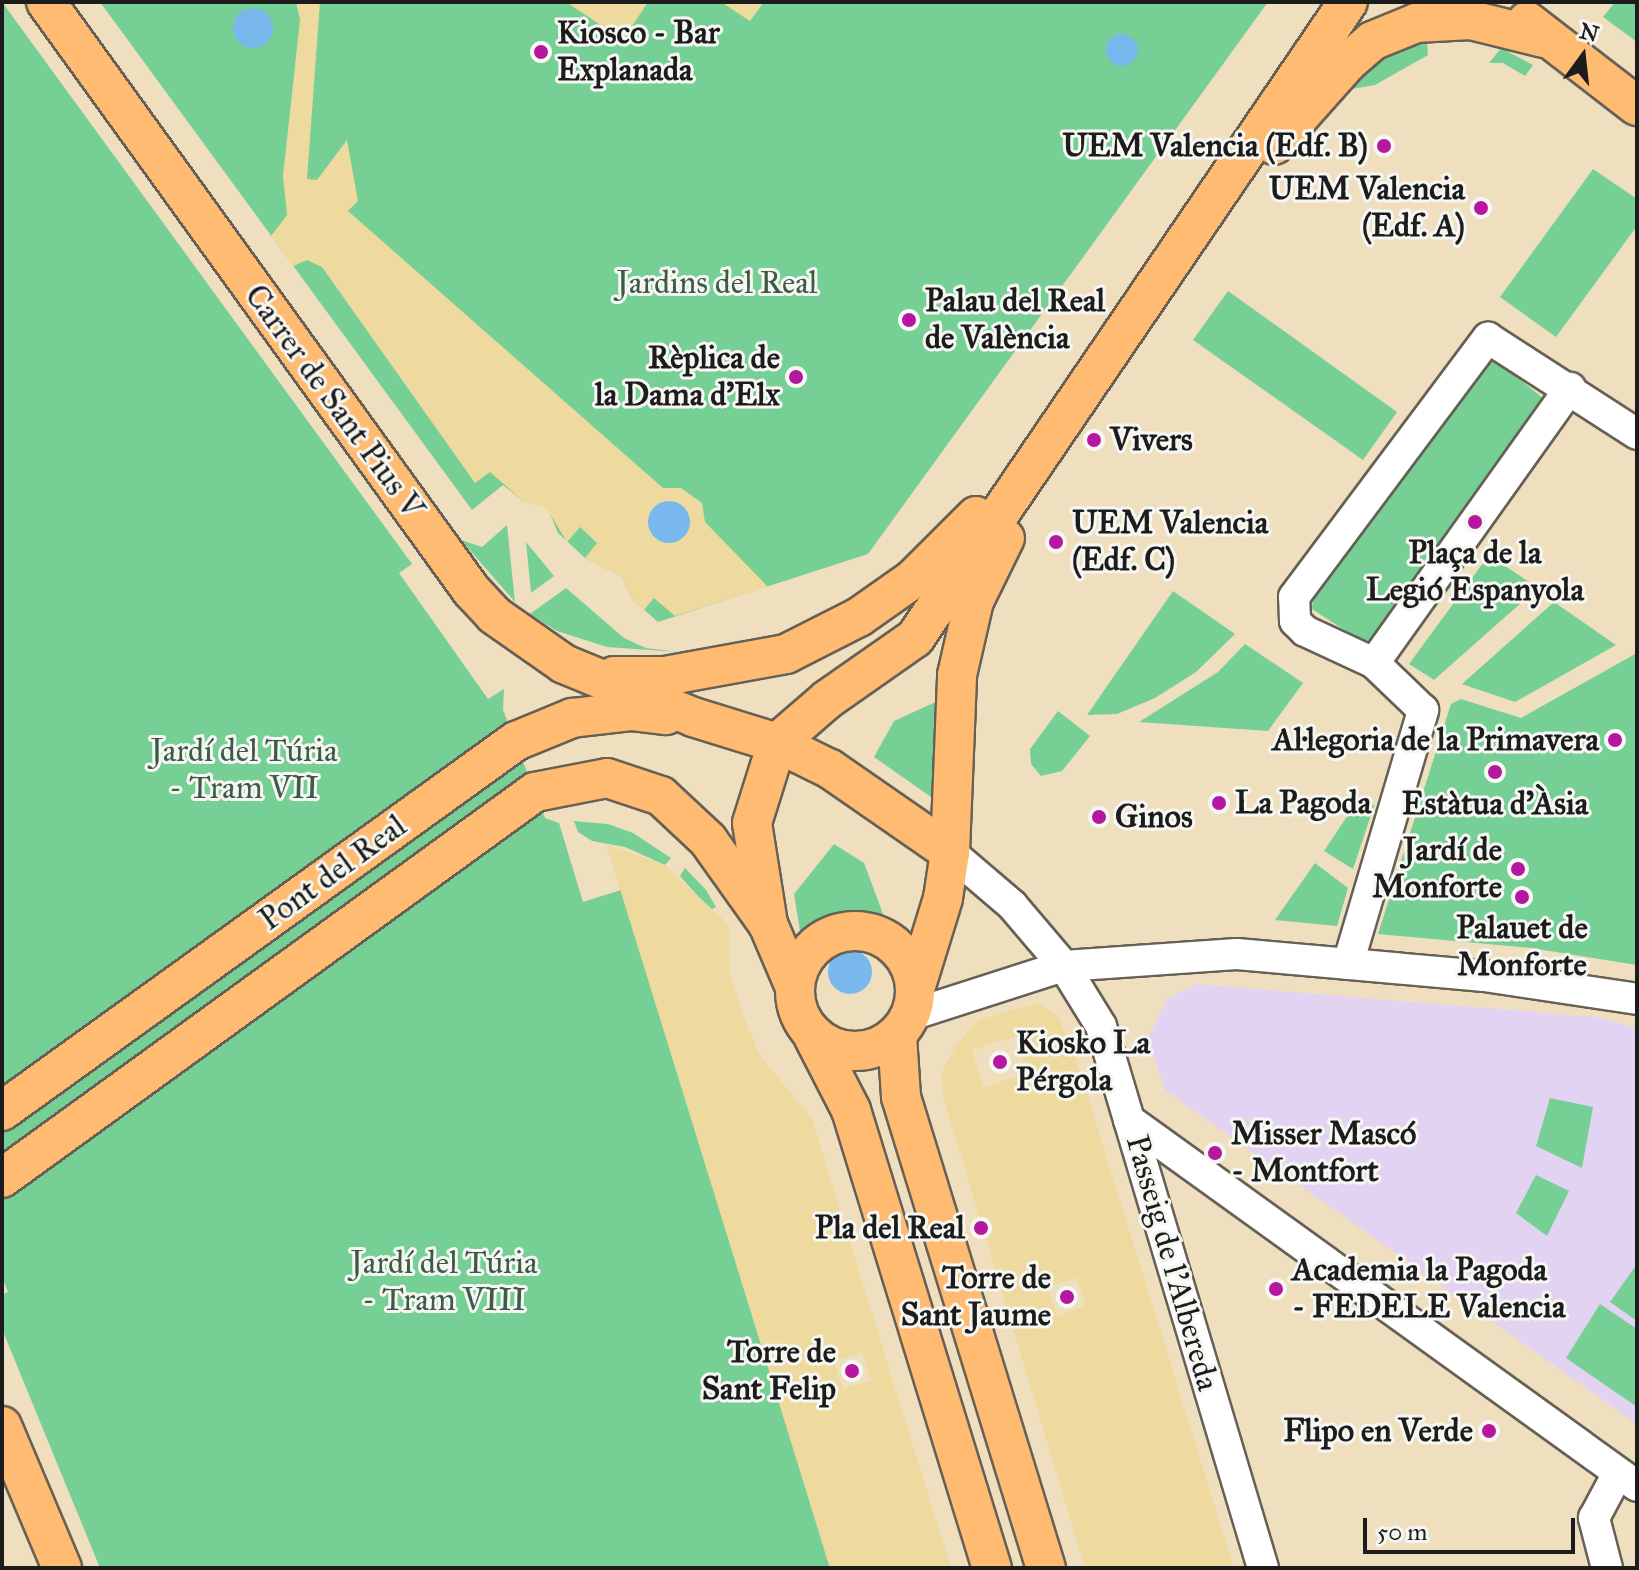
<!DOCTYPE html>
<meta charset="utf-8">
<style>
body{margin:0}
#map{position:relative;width:1639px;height:1570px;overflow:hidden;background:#efdfbf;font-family:"IM FELL Great Primer",serif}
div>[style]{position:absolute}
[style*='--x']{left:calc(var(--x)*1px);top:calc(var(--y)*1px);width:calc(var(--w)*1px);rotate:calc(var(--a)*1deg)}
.built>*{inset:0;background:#e3d3f2}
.green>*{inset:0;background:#76cf95}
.sand>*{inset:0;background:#eeda9e}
.water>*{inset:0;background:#78b8ec}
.round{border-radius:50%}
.roads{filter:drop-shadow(2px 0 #666055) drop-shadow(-2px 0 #666055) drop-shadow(0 2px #666055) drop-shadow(0 -2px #666055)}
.minor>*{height:30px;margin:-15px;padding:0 15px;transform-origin:15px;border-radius:15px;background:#fff}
.major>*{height:38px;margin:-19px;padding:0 19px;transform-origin:19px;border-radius:19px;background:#ffbb71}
.major>.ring{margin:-19px;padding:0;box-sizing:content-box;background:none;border:38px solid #ffbb71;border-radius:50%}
.dots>*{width:22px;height:22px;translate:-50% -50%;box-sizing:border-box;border:4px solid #f6f6f2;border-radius:50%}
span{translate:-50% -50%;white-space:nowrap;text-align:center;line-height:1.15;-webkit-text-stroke:6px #f6f6f2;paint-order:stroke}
.poi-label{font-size:32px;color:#1c1c1c;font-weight:700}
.left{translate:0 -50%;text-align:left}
.right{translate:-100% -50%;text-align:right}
.park-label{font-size:32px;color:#3c5b46}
.street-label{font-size:32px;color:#1c1c1c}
.frame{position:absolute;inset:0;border:4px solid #1c1c1c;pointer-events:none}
.north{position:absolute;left:1543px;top:16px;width:80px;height:80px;-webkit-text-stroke:6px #f6f6f2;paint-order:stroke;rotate:15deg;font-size:22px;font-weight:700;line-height:32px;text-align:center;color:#1c1c1c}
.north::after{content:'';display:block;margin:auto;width:28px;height:36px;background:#1c1c1c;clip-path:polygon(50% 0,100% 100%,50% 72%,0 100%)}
.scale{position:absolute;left:1363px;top:1518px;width:212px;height:36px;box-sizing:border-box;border:4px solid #1c1c1c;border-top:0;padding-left:10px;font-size:24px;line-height:28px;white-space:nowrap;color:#1c1c1c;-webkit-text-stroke:6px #f6f6f2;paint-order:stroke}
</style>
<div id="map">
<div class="built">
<i style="clip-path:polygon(1197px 984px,1596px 1017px,1637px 1028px,1637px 1424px,1165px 1090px,1148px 1038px,1167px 999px)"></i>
</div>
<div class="green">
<i style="clip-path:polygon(2px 2px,412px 564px,399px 573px,488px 699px,504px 689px,503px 710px,545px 818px,559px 823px,583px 902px,624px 889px,830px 1568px,100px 1568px,2px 1329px,2px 1295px,8px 1292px,2px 1277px)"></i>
<i style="clip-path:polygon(100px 2px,1268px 2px,868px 554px,658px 622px,632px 599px,621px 576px,585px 558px,558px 533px,548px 509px,535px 502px,523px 501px,503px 485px,472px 510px)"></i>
<i style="clip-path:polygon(1615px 2px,1637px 2px,1637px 42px,1603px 17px)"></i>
<i style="clip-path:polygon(1427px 42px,1428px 55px,1375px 85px,1345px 90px,1375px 60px)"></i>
<i style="clip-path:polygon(1501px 48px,1533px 65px,1525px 76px,1503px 63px,1489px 63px)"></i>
<i style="clip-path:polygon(1593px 169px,1637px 199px,1637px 226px,1556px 337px,1500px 297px)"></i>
<i style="clip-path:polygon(1228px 291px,1397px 412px,1363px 460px,1193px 340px)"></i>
<i style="clip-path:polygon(1496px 360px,1544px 399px,1373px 640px,1361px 641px,1312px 609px,1313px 600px,1487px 361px)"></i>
<i style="clip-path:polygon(507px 525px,515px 602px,461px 540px,482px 547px)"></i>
<i style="clip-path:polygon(526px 542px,554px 576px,531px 593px)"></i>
<i style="clip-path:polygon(1489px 555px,1538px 588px,1434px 680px,1409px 664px)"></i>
<i style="clip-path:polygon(566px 588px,624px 638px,646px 648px,678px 652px,607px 647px,557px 631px,530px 614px)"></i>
<i style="clip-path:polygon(1173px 591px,1235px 634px,1196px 672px,1155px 698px,1117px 714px,1087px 715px)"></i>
<i style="clip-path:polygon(1554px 602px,1616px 645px,1515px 702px,1462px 684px)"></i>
<i style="clip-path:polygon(1245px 644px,1303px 683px,1268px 731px,1139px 722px,1218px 672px)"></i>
<i style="clip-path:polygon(1637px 653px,1637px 965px,1531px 948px,1378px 934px,1451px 704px,1461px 699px,1521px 718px)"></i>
<i style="clip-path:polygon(940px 700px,933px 796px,931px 797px,874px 757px,894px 721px)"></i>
<i style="clip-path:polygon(1058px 711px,1090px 736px,1062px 771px,1041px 776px,1031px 764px,1030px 749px)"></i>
<i style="clip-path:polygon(1367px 795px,1374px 806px,1353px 869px,1324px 851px,1358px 800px)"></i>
<i style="clip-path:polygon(574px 821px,608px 824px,633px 833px,671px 858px,665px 865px,625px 847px,592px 841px,578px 832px)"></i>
<i style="clip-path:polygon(834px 844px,864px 863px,886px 922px,854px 913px,838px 915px,817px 923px,801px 937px,794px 894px)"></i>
<i style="clip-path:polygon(1315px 863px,1348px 888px,1337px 926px,1275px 920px)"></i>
<i style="clip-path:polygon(685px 868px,706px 890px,716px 907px,710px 910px,680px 876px)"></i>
<i style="clip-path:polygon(1550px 1098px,1593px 1107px,1582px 1168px,1536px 1146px)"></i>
<i style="clip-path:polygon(1536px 1175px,1569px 1191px,1547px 1236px,1516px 1213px)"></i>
<i style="clip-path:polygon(1637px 1264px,1637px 1321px,1610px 1302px)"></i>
<i style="clip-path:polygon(1600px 1304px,1637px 1329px,1637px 1407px,1566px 1358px)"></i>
</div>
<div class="sand">
<i style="clip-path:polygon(296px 2px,320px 2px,307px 179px,317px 180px,347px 140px,358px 201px,348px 211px,663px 488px,681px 488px,702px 503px,705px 522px,768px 587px,675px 616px,654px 598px,644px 610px,632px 599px,621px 576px,585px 558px,597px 543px,580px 527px,567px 542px,547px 509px,523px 501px,490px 472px,475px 483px,322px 267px,307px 260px,293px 266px,271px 236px,287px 215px,283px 176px,300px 20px)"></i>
<i style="clip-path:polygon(566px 2px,648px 2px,623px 40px)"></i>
<i style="clip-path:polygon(721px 2px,764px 2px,750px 21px)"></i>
<i style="clip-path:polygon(evenodd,606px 844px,665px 865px,729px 925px,730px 975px,740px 1006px,759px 1054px,812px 1119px,951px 1568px,830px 1568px,606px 844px,862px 1352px,871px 1380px,843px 1389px,834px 1361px,862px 1352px)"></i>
<i style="clip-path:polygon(evenodd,1037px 1003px,1057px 1014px,1074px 1052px,1234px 1568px,1085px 1568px,944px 1100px,941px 1074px,956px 1045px,978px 1020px,1037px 1003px,1016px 1036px,1027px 1073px,984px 1087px,972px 1050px,1016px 1036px,1037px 1003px,1076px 1278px,1086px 1306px,1057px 1316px,1048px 1287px,1076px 1278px)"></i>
</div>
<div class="water">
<i class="round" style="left:233px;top:8px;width:40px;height:40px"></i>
<i class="round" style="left:1106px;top:34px;width:32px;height:32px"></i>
<i class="round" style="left:648px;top:501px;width:42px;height:42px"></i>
<i class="round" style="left:828px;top:950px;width:44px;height:44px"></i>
</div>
<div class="roads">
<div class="minor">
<i style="--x:1374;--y:663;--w:338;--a:-54.5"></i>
<i style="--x:950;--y:852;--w:82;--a:40.5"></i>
<i style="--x:1012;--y:905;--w:80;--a:49.6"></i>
<i style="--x:1064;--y:966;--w:70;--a:58.3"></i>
<i style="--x:1101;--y:1026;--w:566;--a:73.36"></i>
<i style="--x:1348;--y:964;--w:265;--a:-73.5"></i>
<i style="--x:1423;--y:710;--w:68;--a:-136.2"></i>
<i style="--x:1374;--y:663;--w:76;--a:-155.1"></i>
<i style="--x:1305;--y:631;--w:14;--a:-135"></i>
<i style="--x:1295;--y:621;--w:24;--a:-92"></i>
<i style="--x:1294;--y:597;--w:324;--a:-53.2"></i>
<i style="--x:1488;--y:338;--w:177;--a:32.8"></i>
<i style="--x:911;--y:1015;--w:161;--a:-17.8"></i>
<i style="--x:1064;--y:966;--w:173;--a:-4"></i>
<i style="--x:1237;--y:954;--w:248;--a:5.1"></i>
<i style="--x:1484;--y:976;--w:155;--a:8.5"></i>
<i style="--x:1129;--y:1120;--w:626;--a:35.77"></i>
<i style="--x:1607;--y:1568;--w:52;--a:-104.6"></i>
<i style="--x:1594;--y:1518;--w:51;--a:-61.9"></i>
</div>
<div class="major">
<i style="--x:46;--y:2;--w:726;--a:54.14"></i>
<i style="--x:471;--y:590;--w:34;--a:47"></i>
<i style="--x:494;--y:615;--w:85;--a:35"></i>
<i style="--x:564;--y:664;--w:139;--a:22.3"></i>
<i style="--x:693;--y:717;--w:88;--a:17.2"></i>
<i style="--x:777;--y:743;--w:59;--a:26.1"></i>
<i style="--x:830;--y:769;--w:146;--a:34.7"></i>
<i style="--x:1527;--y:21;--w:139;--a:37.7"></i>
<i style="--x:1274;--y:145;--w:110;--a:-48.3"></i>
<i style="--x:1347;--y:63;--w:33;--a:-41"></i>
<i style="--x:1372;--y:41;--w:48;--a:-22.2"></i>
<i style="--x:1416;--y:23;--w:55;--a:-3.1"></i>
<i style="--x:1471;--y:20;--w:74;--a:14"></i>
<i style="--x:614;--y:676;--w:51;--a:0"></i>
<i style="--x:665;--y:676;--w:123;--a:-10.3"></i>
<i style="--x:786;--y:654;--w:82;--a:-26.9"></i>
<i style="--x:859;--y:617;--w:66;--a:-35.1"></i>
<i style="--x:913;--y:579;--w:89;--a:-45"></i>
<i style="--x:768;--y:924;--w:102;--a:-99"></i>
<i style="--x:752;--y:823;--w:84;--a:-72.6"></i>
<i style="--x:777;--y:743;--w:67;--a:-40.8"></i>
<i style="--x:828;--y:699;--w:106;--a:-35"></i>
<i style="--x:915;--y:638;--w:769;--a:-55.75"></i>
<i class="ring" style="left:795px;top:931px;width:82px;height:82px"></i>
<i style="--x:916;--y:986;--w:92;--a:-72.9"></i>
<i style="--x:943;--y:898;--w:47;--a:-81.3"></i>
<i style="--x:950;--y:852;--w:177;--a:-87.7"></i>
<i style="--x:957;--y:675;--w:76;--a:-77.1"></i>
<i style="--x:974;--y:601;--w:70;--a:-63.8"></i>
<i style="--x:813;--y:1036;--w:83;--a:62.8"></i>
<i style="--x:851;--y:1110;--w:479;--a:72.9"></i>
<i style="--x:897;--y:1036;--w:61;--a:86.2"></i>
<i style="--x:901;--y:1097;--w:493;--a:72.9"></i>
<i style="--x:2;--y:1111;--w:633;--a:-35.75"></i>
<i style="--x:516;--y:741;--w:61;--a:-22.3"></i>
<i style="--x:572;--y:718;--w:59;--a:-6.8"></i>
<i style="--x:631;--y:711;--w:35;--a:7"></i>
<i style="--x:2;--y:1178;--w:658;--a:-35.91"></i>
<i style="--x:535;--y:792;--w:73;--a:-11"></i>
<i style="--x:607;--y:778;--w:57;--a:18.4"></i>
<i style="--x:661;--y:796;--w:64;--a:43.1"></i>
<i style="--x:708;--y:840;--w:103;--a:54.5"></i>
<i style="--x:768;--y:924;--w:66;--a:66.9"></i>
<i style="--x:2;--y:1426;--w:154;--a:67.1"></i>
</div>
</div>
<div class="dots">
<i style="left:541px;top:52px;background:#b5179e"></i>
<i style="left:1384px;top:146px;background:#b5179e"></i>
<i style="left:1481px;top:208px;background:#b5179e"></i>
<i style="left:909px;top:320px;background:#b5179e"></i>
<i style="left:796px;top:377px;background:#b5179e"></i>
<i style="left:1094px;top:440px;background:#b5179e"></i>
<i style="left:1475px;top:522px;background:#b5179e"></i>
<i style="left:1056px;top:542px;background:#b5179e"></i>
<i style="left:1615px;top:740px;background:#b5179e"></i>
<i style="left:1495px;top:772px;background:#b5179e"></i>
<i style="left:1219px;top:803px;background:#b5179e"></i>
<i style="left:1099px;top:817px;background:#b5179e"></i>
<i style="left:1518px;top:869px;background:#b5179e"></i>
<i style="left:1522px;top:897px;background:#b5179e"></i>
<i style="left:1000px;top:1062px;background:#b5179e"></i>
<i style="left:1215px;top:1153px;background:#b5179e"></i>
<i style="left:981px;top:1228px;background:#b5179e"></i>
<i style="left:1276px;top:1289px;background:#b5179e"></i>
<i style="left:1067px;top:1297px;background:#b5179e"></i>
<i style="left:852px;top:1371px;background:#b5179e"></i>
<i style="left:1489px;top:1431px;background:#b5179e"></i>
</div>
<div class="poi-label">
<span class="left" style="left:557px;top:52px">Kiosco - Bar<br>Explanada</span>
<span class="right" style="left:1368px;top:146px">UEM Valencia (Edf. B)</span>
<span class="right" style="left:1465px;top:208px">UEM Valencia<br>(Edf. A)</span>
<span class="left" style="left:925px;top:320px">Palau del Real<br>de València</span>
<span class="right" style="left:780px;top:377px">Rèplica de<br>la Dama d'Elx</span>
<span class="left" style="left:1110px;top:440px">Vivers</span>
<span class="left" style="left:1072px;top:542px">UEM Valencia<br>(Edf. C)</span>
<span style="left:1475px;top:572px">Plaça de la<br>Legió Espanyola</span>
<span class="right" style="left:1599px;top:740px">Al·legoria de la Primavera</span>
<span class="left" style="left:1235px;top:803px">La Pagoda</span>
<span style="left:1495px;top:804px">Estàtua d'Àsia</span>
<span class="left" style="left:1115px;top:817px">Ginos</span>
<span class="right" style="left:1502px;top:869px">Jardí de<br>Monforte</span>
<span style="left:1522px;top:947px">Palauet de<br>Monforte</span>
<span class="left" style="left:1016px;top:1062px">Kiosko La<br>Pérgola</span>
<span class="left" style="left:1231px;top:1153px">Misser Mascó<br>- Montfort</span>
<span class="right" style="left:965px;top:1228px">Pla del Real</span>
<span class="left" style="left:1292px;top:1289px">Academia la Pagoda<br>- FEDELE Valencia</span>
<span class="right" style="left:1051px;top:1297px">Torre de<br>Sant Jaume</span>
<span class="right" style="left:836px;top:1371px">Torre de<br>Sant Felip</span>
<span class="right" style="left:1473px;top:1431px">Flipo en Verde</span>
</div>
<div class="park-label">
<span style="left:717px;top:283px">Jardins del Real</span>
<span style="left:244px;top:770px">Jardí del Túria<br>- Tram VII</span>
<span style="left:444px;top:1282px">Jardí del Túria<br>- Tram VIII</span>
</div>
<div class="street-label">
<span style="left:334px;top:402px;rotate:54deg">Carrer de Sant Pius V</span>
<span style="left:333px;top:873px;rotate:-36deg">Pont del Real</span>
<span style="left:1172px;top:1263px;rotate:74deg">Passeig de l'Albereda</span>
</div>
<div class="frame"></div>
<div class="north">N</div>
<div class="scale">50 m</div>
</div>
